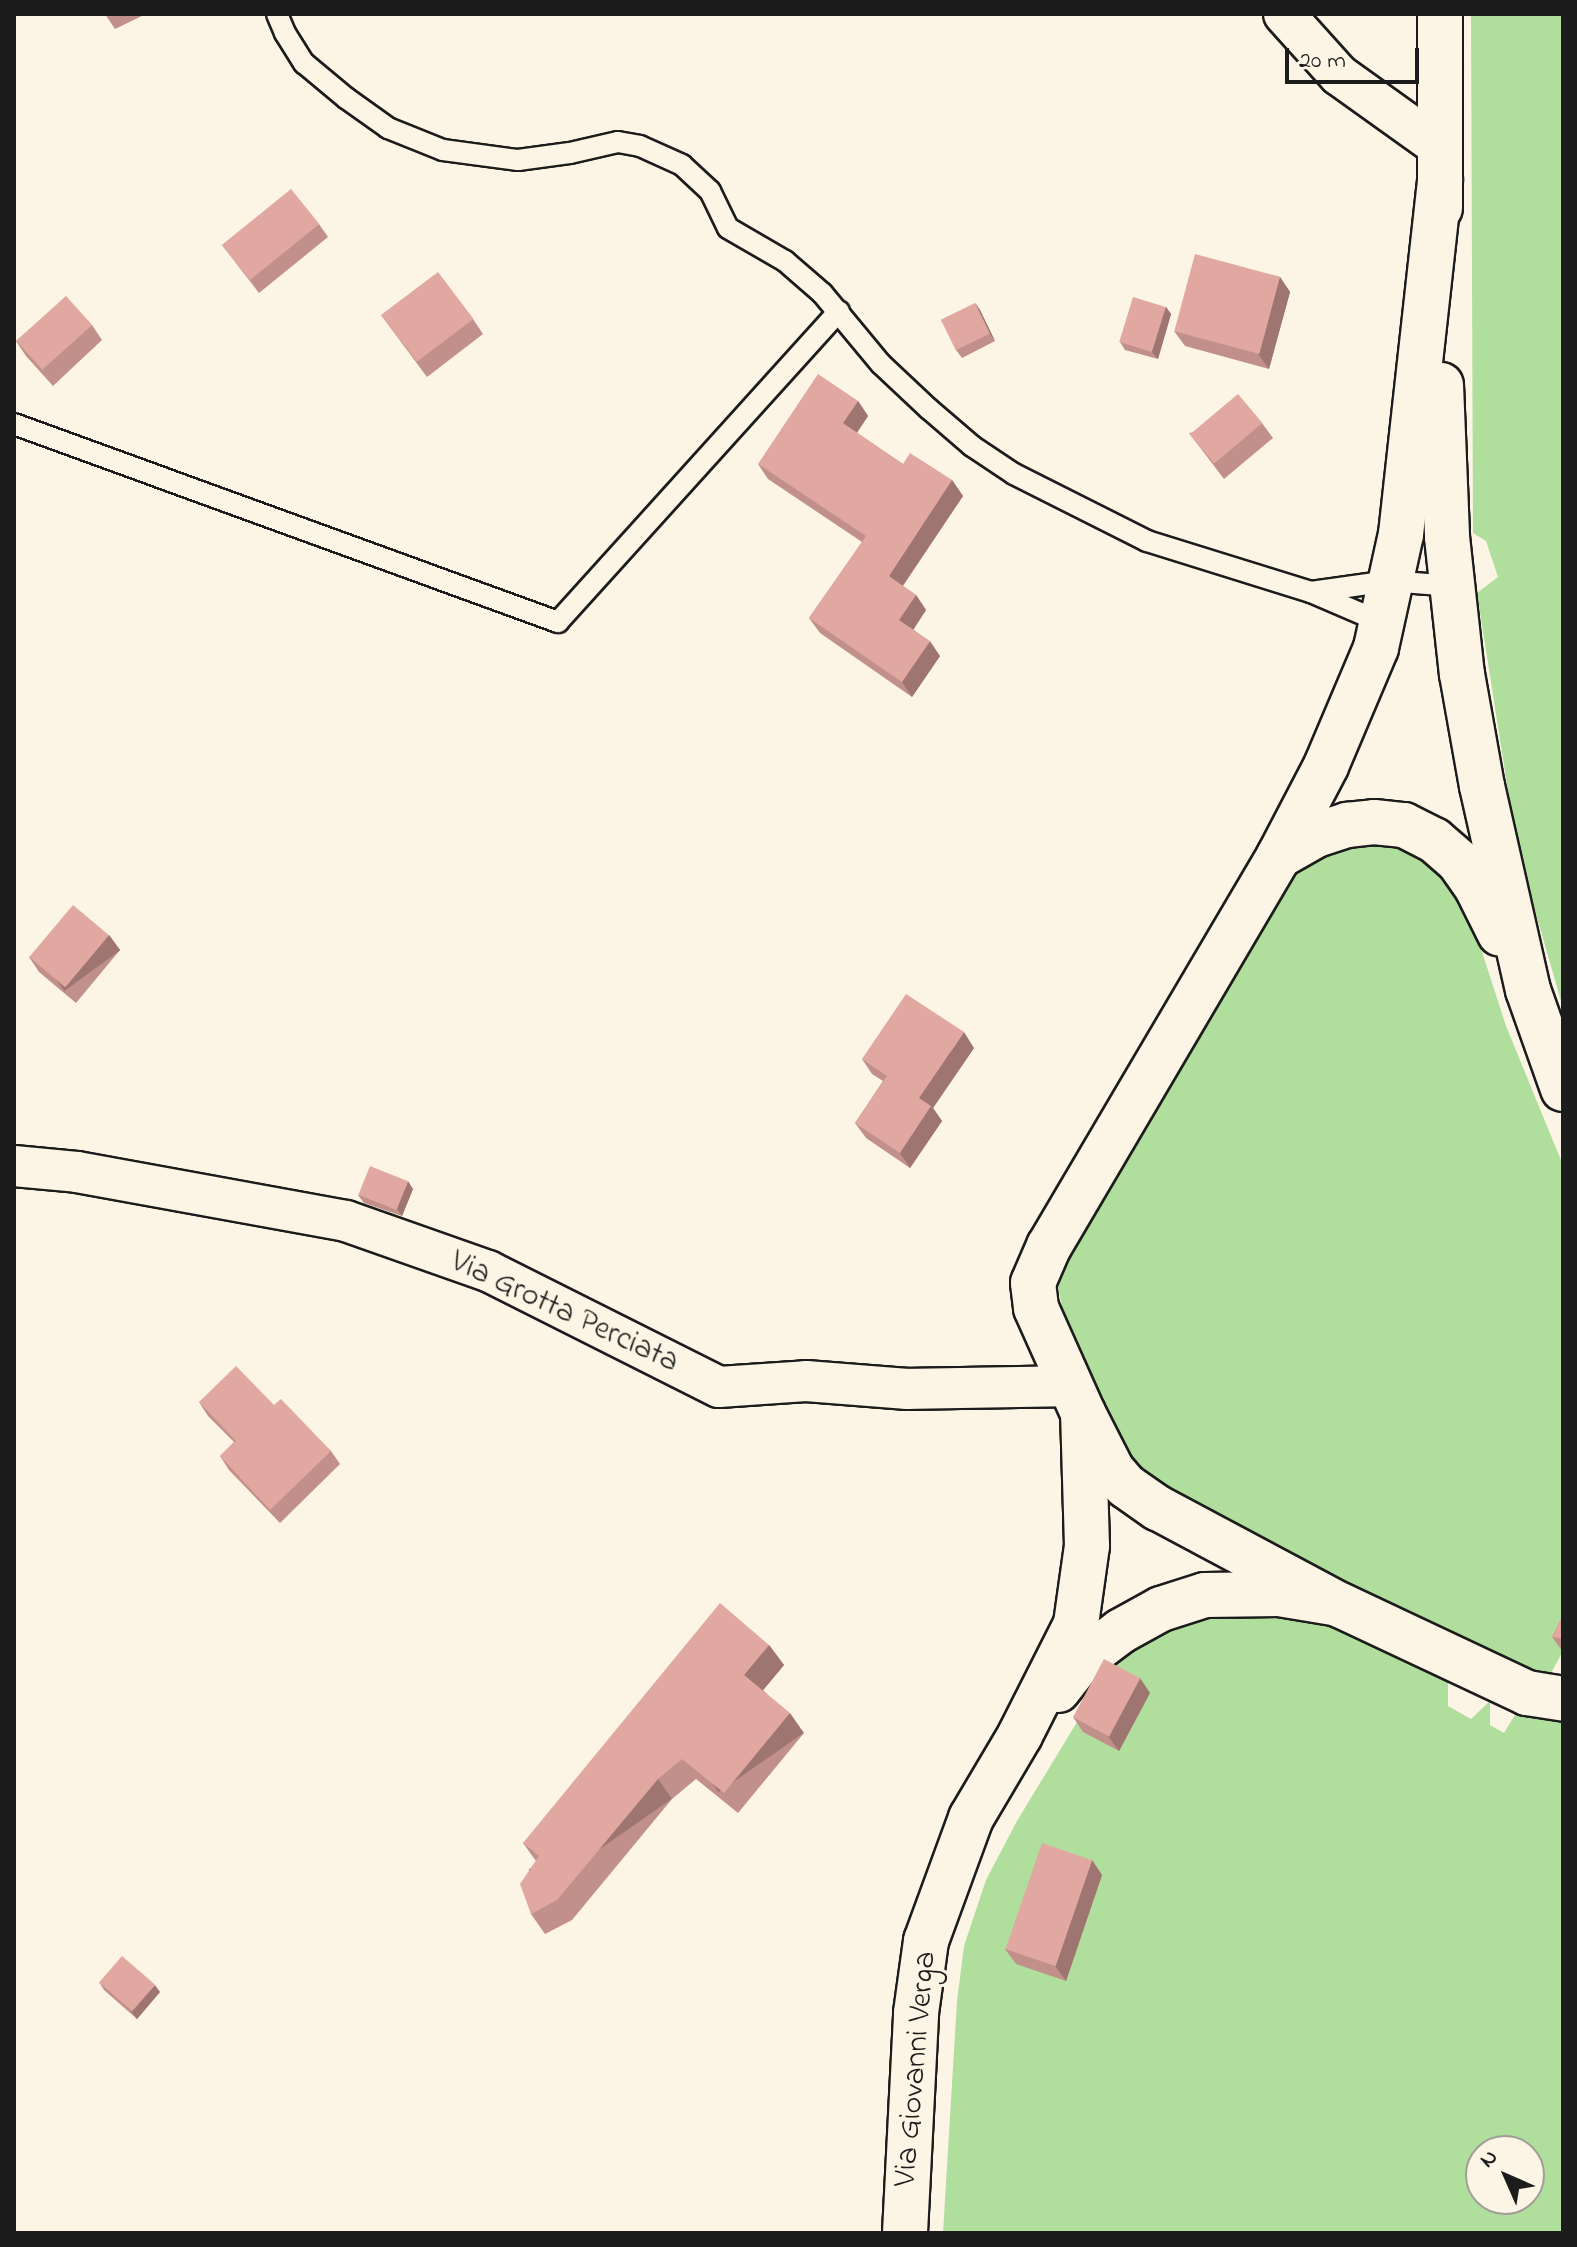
<!DOCTYPE html>
<style>
body{margin:0}
#map{position:relative;width:1577px;height:2247px;overflow:hidden;background:#fcf5e5;font-family:"Indie Flower",sans-serif}
div>[style]{position:absolute}
.green>*{inset:0;background:#b0de9d}
.roads{filter:drop-shadow(2px 0 #1c1c1c) drop-shadow(-2px 0 #1c1c1c) drop-shadow(0 2px #1c1c1c) drop-shadow(0 -2px #1c1c1c)}
.service>*{height:20px;margin:-10px;padding:0 10px;transform-origin:10px;border-radius:10px;background:#fcf5e5}
.minor>*{height:40px;margin:-20px;padding:0 20px;transform-origin:20px;border-radius:20px;background:#fcf5e5}
.tertiary>*{height:44px;margin:-22px;padding:0 22px;transform-origin:22px;border-radius:22px;background:#fcf5e5}
.secondary>*{height:44px;margin:-22px;padding:0 22px;transform-origin:22px;border-radius:22px;background:#fcf5e5}
.wall>*{inset:0;background:#c2908a}
.shaded-wall>*{inset:0;background:#9e7571;transform-origin:0 0}
.building>*{inset:0;background:#e1a7a1;transform-origin:0 0}
span{translate:-50% -50%;white-space:nowrap;text-align:center;line-height:1.15;-webkit-text-stroke:6px #fcf5e5;paint-order:stroke}
.street-label{font-size:32px;color:#1c1c1c}
.frame{position:absolute;inset:0;border:16px solid #1c1c1c;pointer-events:none}
.north{position:absolute;left:1465px;top:2135px;width:80px;height:80px;box-sizing:border-box;background:#fcf5e5;border:2px solid #a29e95;border-radius:50%;rotate:315deg;font-size:22px;font-weight:700;line-height:32px;text-align:center;color:#1c1c1c}
.north::after{content:'';display:block;margin:auto;width:28px;height:36px;background:#1c1c1c;clip-path:polygon(50% 0,100% 100%,50% 72%,0 100%)}
.scale{position:absolute;left:1285px;top:48px;width:134px;height:36px;box-sizing:border-box;border:4px solid #1c1c1c;border-top:0;padding-left:10px;font-size:24px;line-height:28px;white-space:nowrap;color:#1c1c1c;-webkit-text-stroke:6px #fcf5e5;paint-order:stroke}
</style>
<div id="map">
<div class="green">
<i style="clip-path:polygon(1471px 14px,1563px 14px,1563px 1008px,1517px 848px,1477px 593px,1498px 577px,1486px 541px,1473px 533px)"></i>
<i style="clip-path:polygon(1355px 840px,1393px 844px,1432px 861px,1464px 896px,1506px 1026px,1563px 1165px,1563px 1651px,1550px 1675px,1459px 1642px,1165px 1494px,1129px 1461px,1062px 1306px,1058px 1288px,1066px 1262px,1293px 878px,1310px 860px)"></i>
<i style="clip-path:polygon(evenodd,1225px 1607px,1321px 1618px,1448px 1678px,1448px 1706px,1471px 1719px,1490px 1701px,1490px 1725px,1504px 1733px,1518px 1710px,1563px 1720px,1563px 2233px,943px 2233px,957px 2001px,964px 1946px,986px 1880px,1017px 1821px,1108px 1671px,1141px 1641px,1185px 1618px,1225px 1607px,1481px 2151px,1529px 2151px,1529px 2199px,1481px 2199px,1481px 2151px)"></i>
</div>
<div class="roads">
<div class="service">
<i style="left:277px;top:14px;width:21px;rotate:67deg"></i>
<i style="left:285px;top:33px;width:36px;rotate:58deg"></i>
<i style="left:304px;top:63px;width:55px;rotate:39.8deg"></i>
<i style="left:346px;top:98px;width:52px;rotate:35.5deg"></i>
<i style="left:388px;top:128px;width:59px;rotate:21.8deg"></i>
<i style="left:443px;top:150px;width:76px;rotate:7.6deg"></i>
<i style="left:518px;top:160px;width:52px;rotate:-7.7deg"></i>
<i style="left:570px;top:153px;width:49px;rotate:-12.9deg"></i>
<i style="left:618px;top:142px;width:22px;rotate:10deg"></i>
<i style="left:640px;top:146px;width:46px;rotate:24.3deg"></i>
<i style="left:682px;top:165px;width:38px;rotate:43deg"></i>
<i style="left:710px;top:191px;width:41px;rotate:64.1deg"></i>
<i style="left:728px;top:228px;width:66px;rotate:30.1deg"></i>
<i style="left:785px;top:261px;width:49px;rotate:40.9deg"></i>
<i style="left:822px;top:293px;width:92px;rotate:50.3deg"></i>
<i style="left:881px;top:364px;width:66px;rotate:43.2deg"></i>
<i style="left:929px;top:409px;width:57px;rotate:40.7deg"></i>
<i style="left:972px;top:446px;width:50px;rotate:33.7deg"></i>
<i style="left:1014px;top:474px;width:149px;rotate:26.7deg"></i>
<i style="left:1147px;top:541px;width:172px;rotate:17.3deg"></i>
<i style="left:1311px;top:592px;width:76px;rotate:23.2deg"></i>
<i style="left:14px;top:424px;width:579px;rotate:20deg"></i>
<i style="left:558px;top:622px;width:419px;rotate:-47.9deg"></i>
<i style="left:1311px;top:592px;width:79px;rotate:-8deg"></i>
<i style="left:1389px;top:581px;width:64px;rotate:4.5deg"></i>
</div>
<div class="minor">
<i style="left:1284px;top:14px;width:82px;rotate:48deg"></i>
<i style="left:1339px;top:75px;width:125px;rotate:35.6deg"></i>
<i style="left:14px;top:1166px;width:63px;rotate:5.4deg"></i>
<i style="left:77px;top:1172px;width:273px;rotate:10.3deg"></i>
<i style="left:346px;top:1221px;width:151px;rotate:19.4deg"></i>
<i style="left:488px;top:1271px;width:258px;rotate:26.7deg"></i>
<i style="left:719px;top:1387px;width:87px;rotate:-3.9deg"></i>
<i style="left:806px;top:1381px;width:102px;rotate:4.5deg"></i>
<i style="left:908px;top:1389px;width:164px;rotate:-1deg"></i>
</div>
<div class="tertiary">
<i style="left:1058px;top:1690px;width:37px;rotate:-52deg"></i>
<i style="left:1081px;top:1661px;width:50px;rotate:-36.9deg"></i>
<i style="left:1121px;top:1631px;width:46px;rotate:-28.8deg"></i>
<i style="left:1161px;top:1609px;width:46px;rotate:-17.7deg"></i>
<i style="left:1205px;top:1595px;width:74px;rotate:-0.8deg"></i>
<i style="left:1279px;top:1594px;width:55px;rotate:9.5deg"></i>
<i style="left:905px;top:2233px;width:220px;rotate:-87.1deg"></i>
<i style="left:916px;top:2013px;width:73px;rotate:-82.1deg"></i>
<i style="left:926px;top:1941px;width:131px;rotate:-69.9deg"></i>
<i style="left:971px;top:1818px;width:96px;rotate:-59.4deg"></i>
<i style="left:1020px;top:1735px;width:124px;rotate:-63.2deg"></i>
<i style="left:1076px;top:1624px;width:79px;rotate:-82deg"></i>
<i style="left:1087px;top:1546px;width:133px;rotate:-91.7deg"></i>
</div>
<div class="secondary">
<i style="left:1440px;top:14px;width:194px;rotate:90deg"></i>
<i style="left:1440px;top:181px;width:355px;rotate:96.3deg"></i>
<i style="left:1401px;top:534px;width:117px;rotate:102.4deg"></i>
<i style="left:1376px;top:648px;width:128px;rotate:113deg"></i>
<i style="left:1326px;top:766px;width:102px;rotate:117.6deg"></i>
<i style="left:1279px;top:856px;width:453px;rotate:120.5deg"></i>
<i style="left:1049px;top:1246px;width:40px;rotate:113.4deg"></i>
<i style="left:1033px;top:1283px;width:25px;rotate:83deg"></i>
<i style="left:1036px;top:1308px;width:115px;rotate:65.9deg"></i>
<i style="left:1083px;top:1413px;width:64px;rotate:63deg"></i>
<i style="left:1112px;top:1470px;width:21px;rotate:49deg"></i>
<i style="left:1126px;top:1486px;width:39px;rotate:35deg"></i>
<i style="left:1158px;top:1508px;width:206px;rotate:28.1deg"></i>
<i style="left:1340px;top:1605px;width:207px;rotate:25.2deg"></i>
<i style="left:1527px;top:1693px;width:36px;rotate:9deg"></i>
<i style="left:1441px;top:385px;width:152px;rotate:87.7deg"></i>
<i style="left:1447px;top:537px;width:138px;rotate:83.8deg"></i>
<i style="left:1462px;top:674px;width:114px;rotate:79.9deg"></i>
<i style="left:1482px;top:786px;width:209px;rotate:77.3deg"></i>
<i style="left:1528px;top:990px;width:105px;rotate:70.5deg"></i>
<i style="left:1279px;top:856px;width:43px;rotate:-29.6deg"></i>
<i style="left:1316px;top:835px;width:33px;rotate:-18deg"></i>
<i style="left:1347px;top:825px;width:27px;rotate:-6deg"></i>
<i style="left:1374px;top:822px;width:30px;rotate:6deg"></i>
<i style="left:1404px;top:825px;width:34px;rotate:27deg"></i>
<i style="left:1434px;top:840px;width:33px;rotate:41deg"></i>
<i style="left:1459px;top:862px;width:32px;rotate:55deg"></i>
<i style="left:1477px;top:888px;width:51px;rotate:63.4deg"></i>
</div>
</div>
<div class="wall">
<i style="clip-path:polygon(105px 14px,146px 14px,115px 29px)"></i>
<i style="clip-path:polygon(319px 224px,328px 237px,259px 293px,222px 245px)"></i>
<i style="clip-path:polygon(1280px 277px,1290px 292px,1269px 369px,1185px 346px,1174px 331px)"></i>
<i style="clip-path:polygon(975px 303px,980px 310px,995px 341px,962px 358px,956px 350px)"></i>
<i style="clip-path:polygon(1166px 307px,1171px 314px,1158px 359px,1125px 350px,1120px 342px)"></i>
<i style="clip-path:polygon(381px 315px,473px 319px,483px 334px,427px 377px)"></i>
<i style="clip-path:polygon(92px 325px,102px 340px,53px 386px,26px 356px,16px 341px)"></i>
<i style="clip-path:polygon(858px 401px,868px 416px,857px 433px,903px 464px,952px 480px,963px 496px,903px 586px,916px 595px,926px 610px,913px 629px,940px 656px,912px 697px,820px 633px,809px 618px,862px 542px,768px 479px,758px 464px)"></i>
<i style="clip-path:polygon(1262px 423px,1273px 438px,1224px 479px,1189px 433px)"></i>
<i style="clip-path:polygon(109px 935px,120px 950px,76px 1003px,39px 972px,29px 957px)"></i>
<i style="clip-path:polygon(974px 1048px,933px 1108px,942px 1121px,910px 1168px,866px 1138px,855px 1123px,883px 1081px,872px 1074px,862px 1059px)"></i>
<i style="clip-path:polygon(413px 1189px,402px 1216px,364px 1203px,358px 1195px)"></i>
<i style="clip-path:polygon(199px 1402px,274px 1405px,331px 1451px,340px 1464px,280px 1523px,229px 1470px,220px 1456px,234px 1442px,208px 1416px)"></i>
<i style="clip-path:polygon(1563px 1615px,1563px 1652px,1552px 1637px)"></i>
<i style="clip-path:polygon(769px 1645px,784px 1665px,763px 1690px,804px 1733px,738px 1813px,696px 1779px,672px 1799px,572px 1920px,545px 1934px,531px 1914px,536px 1861px,523px 1843px)"></i>
<i style="clip-path:polygon(1150px 1693px,1119px 1751px,1083px 1732px,1073px 1717px)"></i>
<i style="clip-path:polygon(1092px 1860px,1102px 1875px,1066px 1981px,1016px 1964px,1005px 1949px)"></i>
<i style="clip-path:polygon(99px 1982px,160px 1992px,137px 2019px,104px 1990px)"></i>
</div>
<div class="shaded-wall">
<i style="clip-path:polygon(1280px 277px,1290px 292px,1269px 369px,1258px 354px)"></i>
<i style="clip-path:polygon(975px 303px,980px 310px,995px 341px,990px 334px)"></i>
<i style="clip-path:polygon(1166px 307px,1171px 314px,1158px 359px,1152px 352px)"></i>
<i style="clip-path:polygon(858px 401px,868px 416px,853px 438px,843px 423px)"></i>
<i style="clip-path:polygon(952px 480px,963px 496px,899px 591px,889px 576px)"></i>
<i style="clip-path:polygon(916px 595px,926px 610px,910px 635px,899px 620px)"></i>
<i style="clip-path:polygon(930px 641px,940px 656px,912px 697px,902px 682px)"></i>
<i style="left:109px;top:935px;width:19px;height:69px;rotate:54deg"></i>
<i style="clip-path:polygon(964px 1032px,974px 1048px,933px 1108px,942px 1121px,910px 1168px,900px 1153px,919px 1098px)"></i>
<i style="clip-path:polygon(408px 1181px,413px 1189px,402px 1216px,397px 1209px)"></i>
<i style="clip-path:polygon(769px 1645px,784px 1665px,759px 1695px,744px 1675px)"></i>
<i style="clip-path:polygon(1140px 1678px,1150px 1693px,1119px 1751px,1108px 1736px)"></i>
<i style="left:790px;top:1713px;width:24px;height:104px;rotate:55deg"></i>
<i style="left:658px;top:1779px;width:24px;height:158px;rotate:55deg"></i>
<i style="clip-path:polygon(1092px 1860px,1102px 1875px,1066px 1981px,1055px 1966px)"></i>
<i style="clip-path:polygon(155px 1985px,160px 1992px,137px 2019px,131px 2011px)"></i>
</div>
<div class="building">
<i style="left:291px;top:189px;width:45px;height:89px;rotate:51deg"></i>
<i style="left:1195px;top:254px;width:88px;height:80px;rotate:15deg"></i>
<i style="left:438px;top:272px;width:59px;height:71px;rotate:53deg"></i>
<i style="left:66px;top:296px;width:39px;height:67px;rotate:48deg"></i>
<i style="left:1133px;top:297px;width:34px;height:47px;rotate:17deg"></i>
<i style="left:975px;top:303px;width:34px;height:38px;rotate:64deg"></i>
<i style="clip-path:polygon(818px 374px,858px 401px,843px 423px,903px 464px,910px 453px,952px 480px,889px 576px,916px 595px,899px 620px,930px 641px,902px 682px,809px 618px,866px 536px,758px 464px)"></i>
<i style="left:1238px;top:394px;width:38px;height:63px;rotate:50deg"></i>
<i style="left:73px;top:905px;width:47px;height:68px;rotate:40deg"></i>
<i style="clip-path:polygon(906px 994px,964px 1032px,919px 1098px,931px 1106px,900px 1153px,855px 1123px,887px 1076px,862px 1059px)"></i>
<i style="left:370px;top:1166px;width:41px;height:31px;rotate:22deg"></i>
<i style="clip-path:polygon(236px 1366px,274px 1405px,281px 1399px,331px 1451px,270px 1510px,220px 1456px,236px 1441px,199px 1402px)"></i>
<i style="clip-path:polygon(720px 1603px,769px 1645px,744px 1675px,790px 1713px,724px 1793px,682px 1759px,658px 1779px,557px 1900px,531px 1914px,520px 1884px,539px 1856px,523px 1843px)"></i>
<i style="clip-path:polygon(1563px 1615px,1563px 1639px,1552px 1637px)"></i>
<i style="left:1104px;top:1659px;width:41px;height:66px;rotate:28deg"></i>
<i style="left:1042px;top:1843px;width:53px;height:112px;rotate:19deg"></i>
<i style="left:122px;top:1956px;width:44px;height:35px;rotate:41deg"></i>
</div>
<div class="street-label">
<span style="left:564px;top:1313px;rotate:25deg">Via Grotta Perciata</span>
<span style="left:917px;top:2069px;rotate:-85deg">Via Giovanni Verga</span>
</div>
<div class="frame"></div>
<div class="north">N</div>
<div class="scale">20 m</div>
</div>
